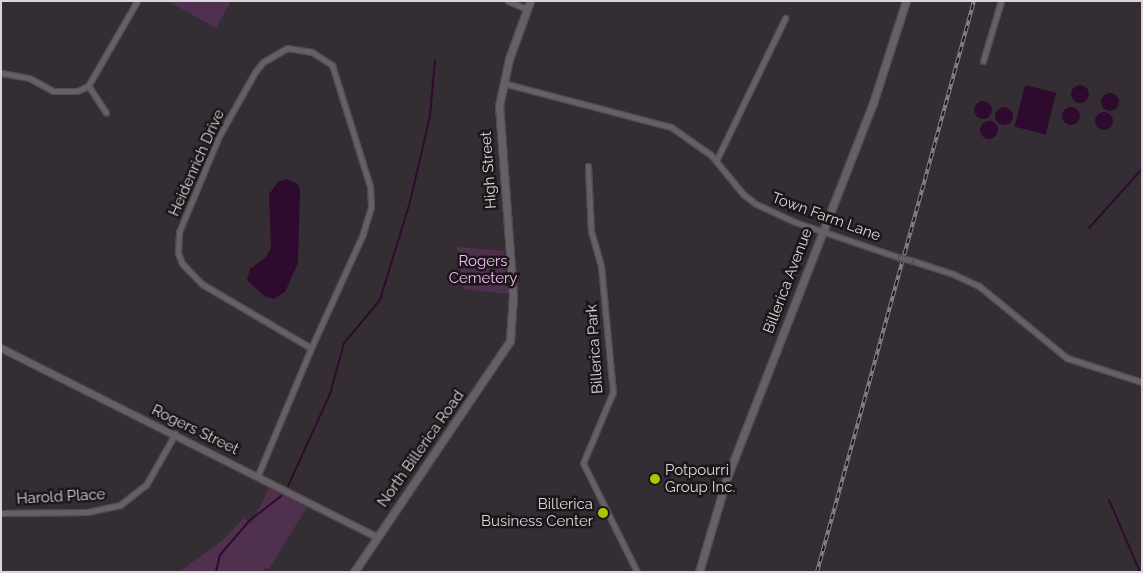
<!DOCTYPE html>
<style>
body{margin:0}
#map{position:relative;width:1143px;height:573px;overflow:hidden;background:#342e34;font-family:Raleway,sans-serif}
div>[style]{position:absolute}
.green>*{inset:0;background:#4f314f}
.water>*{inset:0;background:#2f0a2f;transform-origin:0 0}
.round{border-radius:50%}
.stream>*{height:2px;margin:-1px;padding:0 1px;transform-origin:1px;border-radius:1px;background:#2f0a2f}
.roads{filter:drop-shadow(1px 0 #514c51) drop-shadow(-1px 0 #514c51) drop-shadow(0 1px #514c51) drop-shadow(0 -1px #514c51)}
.minor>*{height:5px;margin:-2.5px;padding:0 2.5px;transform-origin:2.5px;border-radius:2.5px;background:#665f65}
.tertiary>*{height:5.5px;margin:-2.75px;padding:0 2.75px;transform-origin:2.75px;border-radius:2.75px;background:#665f65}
.secondary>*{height:7px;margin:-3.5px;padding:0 3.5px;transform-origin:3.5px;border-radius:3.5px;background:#665f65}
.rail>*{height:4px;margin-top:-2px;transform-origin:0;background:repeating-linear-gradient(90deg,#1a171a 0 5.5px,#878286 0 11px);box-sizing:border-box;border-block:1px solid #878286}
.bridges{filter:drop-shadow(1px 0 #514c51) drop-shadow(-1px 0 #514c51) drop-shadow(0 1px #514c51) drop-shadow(0 -1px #514c51)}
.minor-bridge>*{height:5px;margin:-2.5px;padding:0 2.5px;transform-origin:2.5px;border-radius:2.5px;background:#665f65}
.dots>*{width:14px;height:14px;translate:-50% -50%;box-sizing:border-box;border:2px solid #1a171a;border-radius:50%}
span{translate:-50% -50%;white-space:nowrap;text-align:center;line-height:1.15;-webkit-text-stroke:5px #1a171a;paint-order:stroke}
.street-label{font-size:15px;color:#dad6d9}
.park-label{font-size:15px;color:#f9b8f7}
.poi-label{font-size:15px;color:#dad6d9}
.left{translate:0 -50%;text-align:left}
.right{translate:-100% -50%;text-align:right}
.frame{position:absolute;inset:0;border:2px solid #dad6d9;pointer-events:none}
</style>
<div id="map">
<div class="green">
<i style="clip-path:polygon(168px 1px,231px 1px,216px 28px)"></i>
<i style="clip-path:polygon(457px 247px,504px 251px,508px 294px,464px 289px)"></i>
<i style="clip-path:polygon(269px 488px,307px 507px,269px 569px,265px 567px,262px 572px,179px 572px,223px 540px,244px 518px,251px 524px)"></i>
</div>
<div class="water">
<i style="left:1025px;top:85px;width:32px;height:43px;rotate:14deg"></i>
<i class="round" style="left:1071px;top:85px;width:18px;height:18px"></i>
<i class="round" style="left:1101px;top:93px;width:18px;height:18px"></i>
<i class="round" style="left:974px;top:101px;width:18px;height:18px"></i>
<i class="round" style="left:1062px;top:107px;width:18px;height:18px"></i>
<i class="round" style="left:995px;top:107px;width:18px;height:18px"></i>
<i class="round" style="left:1095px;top:112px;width:18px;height:18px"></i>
<i class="round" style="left:980px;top:121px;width:18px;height:18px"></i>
<i style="clip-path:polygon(286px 179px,298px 184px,300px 191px,298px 263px,285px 292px,274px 299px,264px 296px,247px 280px,250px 269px,265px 258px,271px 248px,269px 194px,278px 182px)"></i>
</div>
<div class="stream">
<i style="left:1089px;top:228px;width:79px;rotate:-48.1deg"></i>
<i style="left:288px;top:486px;width:101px;rotate:-65.5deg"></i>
<i style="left:330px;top:394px;width:53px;rotate:-74.6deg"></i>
<i style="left:344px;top:343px;width:56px;rotate:-50.1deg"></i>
<i style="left:380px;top:300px;width:102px;rotate:-73deg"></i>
<i style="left:410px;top:202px;width:88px;rotate:-76.9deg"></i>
<i style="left:430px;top:116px;width:56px;rotate:-84.9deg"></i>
<i style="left:1109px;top:500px;width:78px;rotate:66.7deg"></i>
<i style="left:216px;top:572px;width:17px;rotate:-77deg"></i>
<i style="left:220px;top:555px;width:45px;rotate:-49.5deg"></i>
<i style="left:249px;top:521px;width:41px;rotate:-38deg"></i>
</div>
<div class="roads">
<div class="minor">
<i style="left:508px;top:1px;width:21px;rotate:23deg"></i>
<i style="left:983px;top:61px;width:63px;rotate:-73.3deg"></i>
<i style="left:1px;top:73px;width:28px;rotate:10deg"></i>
<i style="left:29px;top:78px;width:27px;rotate:28deg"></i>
<i style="left:53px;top:91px;width:24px"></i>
<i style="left:77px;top:91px;width:12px;rotate:-24deg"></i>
<i style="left:88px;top:86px;width:98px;rotate:-60deg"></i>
<i style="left:503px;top:83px;width:174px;rotate:14.7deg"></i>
<i style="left:671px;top:127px;width:49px;rotate:35deg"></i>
<i style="left:711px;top:155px;width:50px;rotate:50.6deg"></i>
<i style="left:743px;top:194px;width:16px;rotate:38deg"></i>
<i style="left:756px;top:204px;width:43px;rotate:24.8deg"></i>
<i style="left:795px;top:222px;width:112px;rotate:18.8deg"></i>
<i style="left:88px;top:85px;width:33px;rotate:57deg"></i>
<i style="left:716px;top:161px;width:159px;rotate:-64.2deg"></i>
<i style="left:588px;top:166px;width:65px;rotate:87.4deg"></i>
<i style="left:591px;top:231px;width:36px;rotate:74deg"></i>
<i style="left:601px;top:266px;width:127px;rotate:84.6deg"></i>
<i style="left:613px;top:392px;width:77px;rotate:112.9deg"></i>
<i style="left:583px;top:463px;width:122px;rotate:63.6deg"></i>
<i style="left:910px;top:260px;width:45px;rotate:18deg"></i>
<i style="left:953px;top:274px;width:29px;rotate:25deg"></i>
<i style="left:979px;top:286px;width:114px;rotate:39.3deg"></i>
<i style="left:1067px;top:358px;width:79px;rotate:17.7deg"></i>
<i style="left:258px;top:475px;width:138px;rotate:-67.3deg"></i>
<i style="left:311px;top:348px;width:126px;rotate:-149.6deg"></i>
<i style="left:202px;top:284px;width:29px;rotate:-134deg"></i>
<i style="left:182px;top:263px;width:11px;rotate:-112deg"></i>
<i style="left:178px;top:253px;width:21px;rotate:-87deg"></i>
<i style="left:179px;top:232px;width:104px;rotate:-67.4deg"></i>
<i style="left:219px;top:136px;width:73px;rotate:-60.6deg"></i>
<i style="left:255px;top:72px;width:13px;rotate:-51deg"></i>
<i style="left:263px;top:62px;width:28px;rotate:-30deg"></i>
<i style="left:287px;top:48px;width:25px;rotate:9deg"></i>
<i style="left:312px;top:52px;width:24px;rotate:33deg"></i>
<i style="left:332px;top:65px;width:127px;rotate:72.6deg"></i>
<i style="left:370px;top:186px;width:21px;rotate:87deg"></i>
<i style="left:371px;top:207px;width:28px;rotate:107deg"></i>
<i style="left:363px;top:234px;width:125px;rotate:114.5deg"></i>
<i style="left:1px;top:513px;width:86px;rotate:-0.7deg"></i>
<i style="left:87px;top:512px;width:34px;rotate:-12deg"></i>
<i style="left:120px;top:505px;width:33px;rotate:-38deg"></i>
<i style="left:146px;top:485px;width:59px;rotate:-60.4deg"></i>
</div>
<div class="tertiary">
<i style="left:1px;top:348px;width:420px;rotate:26.7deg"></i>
</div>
<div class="secondary">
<i style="left:354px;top:572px;width:279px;rotate:-56deg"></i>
<i style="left:510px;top:341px;width:46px;rotate:-86.3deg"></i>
<i style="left:513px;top:295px;width:190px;rotate:-94.2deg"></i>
<i style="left:499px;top:106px;width:48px;rotate:-78deg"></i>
<i style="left:509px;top:59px;width:62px;rotate:-70.1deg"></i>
<i style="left:699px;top:572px;width:96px;rotate:-73.6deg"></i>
<i style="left:726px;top:480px;width:405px;rotate:-68.7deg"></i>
<i style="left:873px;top:103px;width:107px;rotate:-72.1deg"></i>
</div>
</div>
<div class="rail">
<i style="left:817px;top:572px;width:592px;rotate:-74.63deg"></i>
</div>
<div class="bridges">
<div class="minor-bridge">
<i style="left:901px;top:258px;width:9px;rotate:13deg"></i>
</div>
</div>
<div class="dots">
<i style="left:655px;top:479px;background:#afc504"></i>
<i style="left:603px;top:513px;background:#afc504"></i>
</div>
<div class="street-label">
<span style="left:197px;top:163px;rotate:-66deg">Heidenrich Drive</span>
<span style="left:489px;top:170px;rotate:-94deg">High Street</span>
<span style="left:826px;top:217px;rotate:20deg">Town Farm Lane</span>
<span style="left:788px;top:281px;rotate:-69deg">Billerica Avenue</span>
<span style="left:595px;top:349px;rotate:-94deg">Billerica Park</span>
<span style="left:195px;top:430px;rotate:26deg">Rogers Street</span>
<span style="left:421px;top:449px;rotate:-55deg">North Billerica Road</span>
<span style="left:61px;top:497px;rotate:-3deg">Harold Place</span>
</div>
<div class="park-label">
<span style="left:483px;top:270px">Rogers<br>Cemetery</span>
</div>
<div class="poi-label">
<span class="left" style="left:665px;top:479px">Potpourri<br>Group Inc.</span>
<span class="right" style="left:593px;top:513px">Billerica<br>Business Center</span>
</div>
<div class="frame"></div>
</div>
